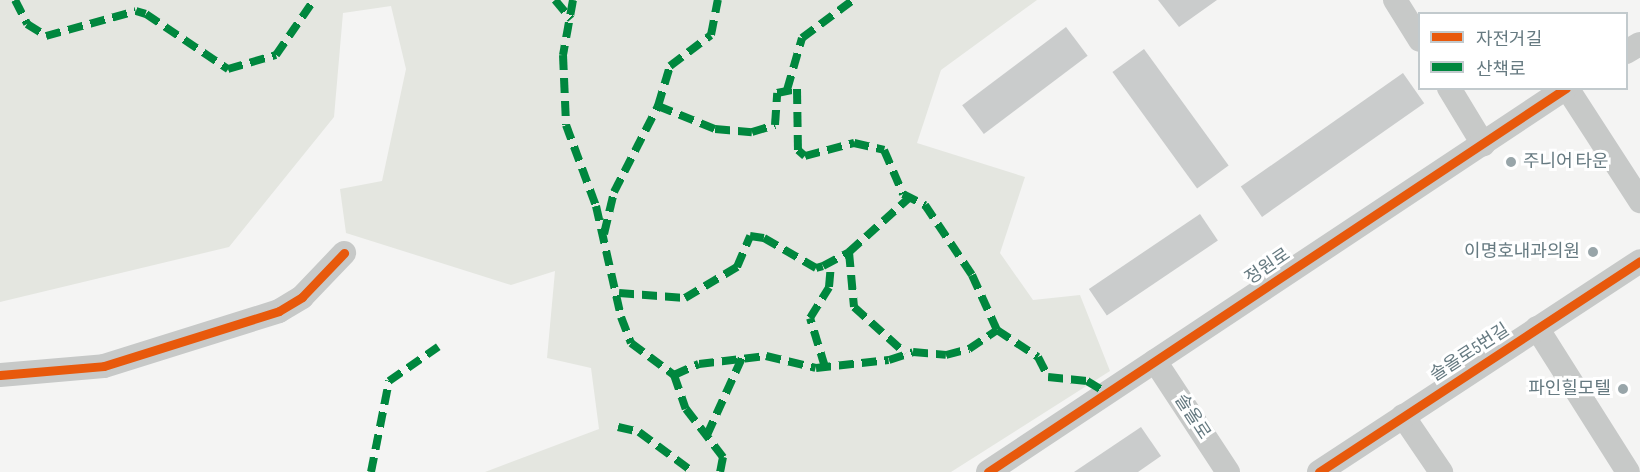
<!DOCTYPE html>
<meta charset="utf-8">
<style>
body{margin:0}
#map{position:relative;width:1640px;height:472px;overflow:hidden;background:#f4f4f3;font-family:"Sofia Sans Condensed","Noto Sans KR",sans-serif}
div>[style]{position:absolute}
.green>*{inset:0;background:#e4e6e0}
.building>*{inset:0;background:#cacccc;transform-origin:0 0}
.minor>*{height:24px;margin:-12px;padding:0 12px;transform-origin:12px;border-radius:12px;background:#c7c9c8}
.quiet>*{height:8px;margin-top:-4px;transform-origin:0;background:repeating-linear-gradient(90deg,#00873e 0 15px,transparent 0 23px)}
.cycleway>*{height:9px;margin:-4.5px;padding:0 4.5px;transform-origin:4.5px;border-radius:4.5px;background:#e8590c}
.dots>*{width:16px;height:16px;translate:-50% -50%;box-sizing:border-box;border:3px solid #fff;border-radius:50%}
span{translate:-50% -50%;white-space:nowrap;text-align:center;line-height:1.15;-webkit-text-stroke:6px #fff;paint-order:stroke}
.poi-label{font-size:18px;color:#667a81}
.left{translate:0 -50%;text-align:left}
.right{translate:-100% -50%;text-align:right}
.street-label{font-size:18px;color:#667a81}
.legend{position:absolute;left:1418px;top:12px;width:210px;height:78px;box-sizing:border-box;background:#fff;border:2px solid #c2cacd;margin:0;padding:8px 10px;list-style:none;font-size:18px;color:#667a81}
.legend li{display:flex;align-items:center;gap:12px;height:30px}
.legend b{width:30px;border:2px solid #c2cacd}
</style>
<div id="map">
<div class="green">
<i style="clip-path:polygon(0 0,1037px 0,941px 70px,917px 143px,1025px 177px,1000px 253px,1033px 300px,1080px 295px,1110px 371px,951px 472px,485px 472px,599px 429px,591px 368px,547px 358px,555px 271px,511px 285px,346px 233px,340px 189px,382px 181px,406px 69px,391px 6px,343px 13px,334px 117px,229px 247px,0 302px)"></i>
</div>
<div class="building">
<i style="clip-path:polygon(1158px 0,1217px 0,1179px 27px)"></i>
<i style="left:1066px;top:27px;width:36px;height:130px;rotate:53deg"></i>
<i style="left:1144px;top:49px;width:144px;height:39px;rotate:54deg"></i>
<i style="left:1403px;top:73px;width:37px;height:198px;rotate:55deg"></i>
<i style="left:1200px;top:214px;width:32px;height:134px;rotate:56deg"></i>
<i style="clip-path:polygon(1141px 427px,1161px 456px,1138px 472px,1074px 472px)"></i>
</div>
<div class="minor">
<i style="left:1395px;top:0;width:47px;rotate:58deg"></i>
<i style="left:1626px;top:52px;width:16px;rotate:-30deg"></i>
<i style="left:1449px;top:88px;width:66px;rotate:58.7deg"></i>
<i style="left:1567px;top:88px;width:135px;rotate:57.1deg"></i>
<i style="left:1537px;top:328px;width:170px;rotate:57.7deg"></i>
<i style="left:1155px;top:361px;width:133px;rotate:56.7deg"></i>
<i style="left:0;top:375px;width:104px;rotate:-4.9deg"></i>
<i style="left:104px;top:366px;width:183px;rotate:-17.4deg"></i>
<i style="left:279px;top:311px;width:27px;rotate:-31deg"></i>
<i style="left:302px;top:297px;width:61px;rotate:-46.3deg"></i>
<i style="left:1403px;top:416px;width:68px;rotate:55.8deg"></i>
<i style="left:988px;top:472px;width:694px;rotate:-33.6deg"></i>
<i style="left:1319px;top:472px;width:384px;rotate:-33.3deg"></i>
</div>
<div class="quiet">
<i style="left:15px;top:0;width:27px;rotate:63deg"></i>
<i style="left:27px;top:24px;width:22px;rotate:32deg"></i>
<i style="left:46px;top:36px;width:93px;rotate:-15.5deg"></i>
<i style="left:136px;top:11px;width:10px;rotate:17deg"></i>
<i style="left:146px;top:14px;width:99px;rotate:33.9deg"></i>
<i style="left:228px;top:69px;width:50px;rotate:-16.3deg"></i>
<i style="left:276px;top:55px;width:67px;rotate:-55.4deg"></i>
<i style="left:555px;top:0;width:25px;rotate:50deg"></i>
<i style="left:573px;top:0;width:56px;rotate:100.3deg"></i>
<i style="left:563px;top:55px;width:70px;rotate:87.5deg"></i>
<i style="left:566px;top:125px;width:86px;rotate:69.7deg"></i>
<i style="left:596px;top:206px;width:114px;rotate:77.3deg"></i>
<i style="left:621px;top:317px;width:28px;rotate:69deg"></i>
<i style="left:631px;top:343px;width:54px;rotate:36.7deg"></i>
<i style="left:674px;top:375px;width:36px;rotate:71deg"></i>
<i style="left:686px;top:409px;width:61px;rotate:52.4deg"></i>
<i style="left:723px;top:457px;width:15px;rotate:101deg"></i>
<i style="left:787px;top:90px;width:54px;rotate:-73.9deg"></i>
<i style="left:802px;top:38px;width:64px;rotate:-36.7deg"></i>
<i style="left:658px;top:106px;width:61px;rotate:22deg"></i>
<i style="left:715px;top:129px;width:37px;rotate:5deg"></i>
<i style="left:752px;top:132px;width:24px;rotate:-17deg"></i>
<i style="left:775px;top:125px;width:32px;rotate:-86deg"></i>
<i style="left:777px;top:93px;width:20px;rotate:-11deg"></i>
<i style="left:797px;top:89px;width:61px;rotate:89.1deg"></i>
<i style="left:798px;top:150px;width:9px;rotate:41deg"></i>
<i style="left:805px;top:156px;width:51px;rotate:-14.9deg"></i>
<i style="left:854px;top:143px;width:31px;rotate:13deg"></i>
<i style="left:884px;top:150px;width:48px;rotate:66.6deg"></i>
<i style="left:903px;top:194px;width:25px;rotate:27deg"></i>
<i style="left:925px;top:205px;width:84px;rotate:56.1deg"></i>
<i style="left:972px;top:275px;width:60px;rotate:65.6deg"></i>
<i style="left:997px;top:330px;width:49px;rotate:33.4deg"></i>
<i style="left:1038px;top:357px;width:22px;rotate:63deg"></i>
<i style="left:1048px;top:377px;width:39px;rotate:6deg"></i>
<i style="left:1087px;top:381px;width:23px;rotate:31deg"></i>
<i style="left:604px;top:234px;width:43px;rotate:-76.6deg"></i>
<i style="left:614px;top:192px;width:97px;rotate:-62.9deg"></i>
<i style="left:658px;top:106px;width:42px;rotate:-73.3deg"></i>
<i style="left:670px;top:66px;width:51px;rotate:-37.1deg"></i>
<i style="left:711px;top:35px;width:36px;rotate:-79deg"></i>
<i style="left:849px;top:252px;width:55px;rotate:84.8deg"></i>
<i style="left:854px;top:307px;width:69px;rotate:42deg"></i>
<i style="left:619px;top:293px;width:66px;rotate:4.3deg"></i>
<i style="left:685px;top:298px;width:61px;rotate:-30.8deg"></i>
<i style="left:737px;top:267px;width:34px;rotate:-67deg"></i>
<i style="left:750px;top:236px;width:14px;rotate:8deg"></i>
<i style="left:764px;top:238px;width:60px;rotate:30deg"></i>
<i style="left:816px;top:268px;width:7px;rotate:-16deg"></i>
<i style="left:823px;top:266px;width:30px;rotate:-28deg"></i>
<i style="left:849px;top:252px;width:81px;rotate:-42deg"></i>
<i style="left:825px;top:367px;width:51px;rotate:-107deg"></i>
<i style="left:810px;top:318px;width:36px;rotate:-58deg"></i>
<i style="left:829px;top:287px;width:24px;rotate:-85deg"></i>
<i style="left:674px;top:375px;width:27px;rotate:-24deg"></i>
<i style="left:699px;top:364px;width:67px;rotate:-6.8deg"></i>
<i style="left:766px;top:356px;width:51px;rotate:13.5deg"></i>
<i style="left:816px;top:368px;width:73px;rotate:-6.3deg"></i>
<i style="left:889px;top:360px;width:25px;rotate:-18deg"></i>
<i style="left:913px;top:352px;width:33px;rotate:5deg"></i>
<i style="left:946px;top:355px;width:24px;rotate:-15deg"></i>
<i style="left:969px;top:349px;width:34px;rotate:-34deg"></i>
<i style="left:618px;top:427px;width:22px;rotate:13deg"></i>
<i style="left:639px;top:432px;width:67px;rotate:36.5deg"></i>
<i style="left:707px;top:435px;width:85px;rotate:-65.6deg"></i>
<i style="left:371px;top:472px;width:93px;rotate:-78.8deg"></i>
<i style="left:389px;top:381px;width:60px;rotate:-34.8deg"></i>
</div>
<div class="cycleway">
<i style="left:0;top:375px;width:104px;rotate:-4.9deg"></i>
<i style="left:104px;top:366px;width:183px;rotate:-17.4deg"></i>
<i style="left:279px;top:311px;width:27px;rotate:-31deg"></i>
<i style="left:302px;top:297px;width:61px;rotate:-46.3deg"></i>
<i style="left:988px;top:472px;width:694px;rotate:-33.6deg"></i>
<i style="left:1319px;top:472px;width:384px;rotate:-33.3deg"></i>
</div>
<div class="dots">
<i style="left:1511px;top:162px;background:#98a5a9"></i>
<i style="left:1593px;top:252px;background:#98a5a9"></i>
<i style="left:1623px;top:389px;background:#98a5a9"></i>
</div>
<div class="poi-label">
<span class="left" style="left:1523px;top:162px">주니어 타운</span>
<span class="right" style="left:1580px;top:252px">이명호내과의원</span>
<span class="right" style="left:1611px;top:389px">파인힐모텔</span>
</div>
<div class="street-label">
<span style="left:1268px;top:267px;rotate:-34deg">정원로</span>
<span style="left:1470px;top:353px;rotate:-33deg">솔올로5번길</span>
<span style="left:1192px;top:417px;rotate:57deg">솔올로</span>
</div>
<ul class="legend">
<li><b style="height:8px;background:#e8590c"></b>자전거길</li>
<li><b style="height:8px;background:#00873e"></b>산책로</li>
</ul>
</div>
